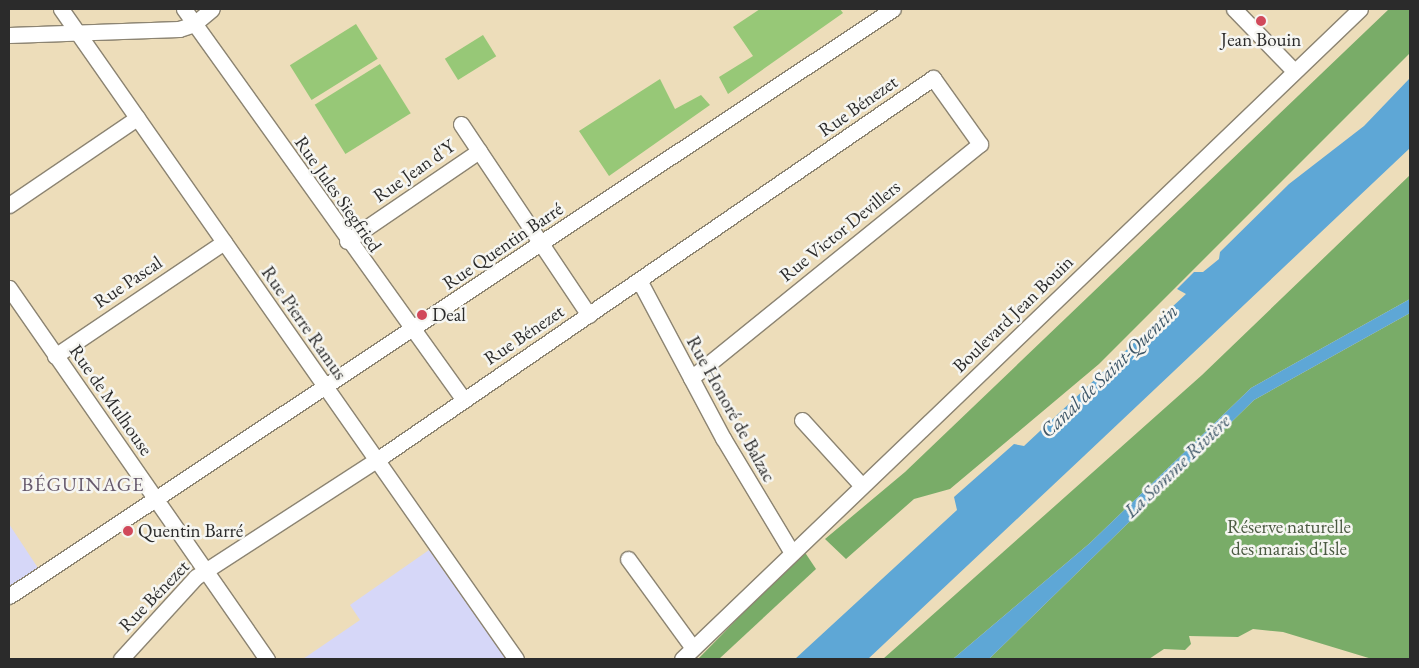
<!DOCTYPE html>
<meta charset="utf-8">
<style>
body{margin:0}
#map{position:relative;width:1419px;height:668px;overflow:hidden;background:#edddba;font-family:"EB Garamond",serif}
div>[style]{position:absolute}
.built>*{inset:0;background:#d6d7f8}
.green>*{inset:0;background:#97c877;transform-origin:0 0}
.forest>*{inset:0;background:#79ac68}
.water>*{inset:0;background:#5ea7d6}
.roads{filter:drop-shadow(1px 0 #8c8472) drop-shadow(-1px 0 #8c8472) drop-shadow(0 1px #8c8472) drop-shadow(0 -1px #8c8472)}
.minor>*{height:15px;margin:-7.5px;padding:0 7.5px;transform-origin:7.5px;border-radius:7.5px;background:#fff}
.dots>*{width:14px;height:14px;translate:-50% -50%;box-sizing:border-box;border:2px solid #f6f6f2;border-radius:50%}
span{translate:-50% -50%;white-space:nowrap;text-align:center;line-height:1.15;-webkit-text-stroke:5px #f6f6f2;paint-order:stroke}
.poi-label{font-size:19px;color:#2b2b2b}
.left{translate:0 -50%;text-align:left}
.street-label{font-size:19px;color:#2b2b2b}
.park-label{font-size:19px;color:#4b5a42}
.water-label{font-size:20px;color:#3d5667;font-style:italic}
.neighbourhood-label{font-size:20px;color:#675a6d;letter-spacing:1px}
.frame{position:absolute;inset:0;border:10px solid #2b2b2b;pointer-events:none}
</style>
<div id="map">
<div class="built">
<i style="clip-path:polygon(9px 524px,38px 568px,9px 587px)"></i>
<i style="clip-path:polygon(429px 550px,506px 659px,303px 659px,360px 620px,350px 605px)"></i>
</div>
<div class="green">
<i style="clip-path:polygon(760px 9px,840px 9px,843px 13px,728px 94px,719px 77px,753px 56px,733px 27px)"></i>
<i style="left:356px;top:24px;width:41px;height:78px;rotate:58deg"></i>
<i style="left:483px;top:35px;width:25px;height:45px;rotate:58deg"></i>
<i style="left:380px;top:64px;width:58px;height:77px;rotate:58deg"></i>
<i style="clip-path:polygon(660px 79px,675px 109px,701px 95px,710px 105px,609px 176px,579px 131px)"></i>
</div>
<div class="forest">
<i style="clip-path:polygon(1389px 9px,1410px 9px,1410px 53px,1099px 364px,950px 489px,914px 499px,846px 559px,825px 539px,905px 472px)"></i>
<i style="clip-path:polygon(1410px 175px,1410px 299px,1251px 388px,1090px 543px,953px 659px,883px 659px,1202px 375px)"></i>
<i style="clip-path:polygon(1410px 313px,1410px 659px,1372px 659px,1283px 632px,1253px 629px,1238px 637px,1189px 636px,1191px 644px,1185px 650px,1164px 649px,1149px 659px,989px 659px,1254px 400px)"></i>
<i style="clip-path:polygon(804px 551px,816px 569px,719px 659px,698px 659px)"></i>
</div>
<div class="water">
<i style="clip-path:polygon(1410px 78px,1410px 148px,1084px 456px,868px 659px,795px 659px,957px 510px,954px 497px,1014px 444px,1024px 446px,1186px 294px,1177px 289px,1194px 272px,1203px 272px,1219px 259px,1220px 252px,1289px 184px,1364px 126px)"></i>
<i style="clip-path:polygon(1410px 299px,1410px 313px,1254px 400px,989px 659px,953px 659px,1090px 543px,1251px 388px)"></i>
</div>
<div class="roads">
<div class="minor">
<i style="left:61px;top:9px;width:793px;rotate:55.01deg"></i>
<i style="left:184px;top:9px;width:481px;rotate:54.4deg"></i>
<i style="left:1234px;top:9px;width:86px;rotate:45.9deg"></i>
<i style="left:9px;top:35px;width:170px;rotate:-2deg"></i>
<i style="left:179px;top:29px;width:16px;rotate:-18deg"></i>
<i style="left:194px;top:24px;width:23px;rotate:-40deg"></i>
<i style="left:461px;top:124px;width:230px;rotate:56.2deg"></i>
<i style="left:9px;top:205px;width:155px;rotate:-34.2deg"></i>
<i style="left:347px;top:241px;width:160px;rotate:-34.3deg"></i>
<i style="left:640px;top:282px;width:177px;rotate:62deg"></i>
<i style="left:723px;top:438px;width:134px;rotate:59deg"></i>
<i style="left:9px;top:288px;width:452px;rotate:55.2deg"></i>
<i style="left:55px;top:356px;width:204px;rotate:-34deg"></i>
<i style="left:802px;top:420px;width:89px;rotate:47.7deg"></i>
<i style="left:628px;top:559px;width:110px;rotate:53.9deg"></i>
<i style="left:9px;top:596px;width:1061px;rotate:-33.59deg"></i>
<i style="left:121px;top:659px;width:111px;rotate:-47.6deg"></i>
<i style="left:196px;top:577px;width:224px;rotate:-33deg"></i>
<i style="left:384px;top:455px;width:666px;rotate:-34.48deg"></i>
<i style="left:933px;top:78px;width:81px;rotate:54.5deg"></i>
<i style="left:980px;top:144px;width:372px;rotate:141deg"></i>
<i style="left:682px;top:659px;width:939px;rotate:-43.79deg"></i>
</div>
</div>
<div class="dots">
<i style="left:1261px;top:21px;background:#d1495b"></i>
<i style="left:422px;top:315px;background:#d1495b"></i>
<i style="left:128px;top:531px;background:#d1495b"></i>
</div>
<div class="poi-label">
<span style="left:1261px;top:40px">Jean Bouin</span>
<span class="left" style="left:432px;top:315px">Deal</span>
<span class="left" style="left:138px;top:531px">Quentin Barré</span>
</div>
<div class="street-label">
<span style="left:858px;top:106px;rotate:-35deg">Rue Bénezet</span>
<span style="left:414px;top:171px;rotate:-35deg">Rue Jean d'Y</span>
<span style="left:338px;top:194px;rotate:55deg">Rue Jules Siegfried</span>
<span style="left:840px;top:231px;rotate:-39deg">Rue Victor Devillers</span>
<span style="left:503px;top:246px;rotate:-34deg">Rue Quentin Barré</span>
<span style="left:128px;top:282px;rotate:-34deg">Rue Pascal</span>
<span style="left:1013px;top:314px;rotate:-44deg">Boulevard Jean Bouin</span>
<span style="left:304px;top:323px;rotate:55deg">Rue Pierre Ramus</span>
<span style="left:524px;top:335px;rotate:-34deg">Rue Bénezet</span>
<span style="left:111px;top:400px;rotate:55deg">Rue de Mulhouse</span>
<span style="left:731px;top:409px;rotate:61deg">Rue Honoré de Balzac</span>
<span style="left:154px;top:596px;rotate:-46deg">Rue Bénezet</span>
</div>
<div class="park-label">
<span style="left:1289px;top:538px">Réserve naturelle<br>des marais d'Isle</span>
</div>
<div class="water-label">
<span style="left:1109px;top:371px;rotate:-44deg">Canal de Saint-Quentin</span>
<span style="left:1177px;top:466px;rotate:-44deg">La Somme Rivière</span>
</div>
<div class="neighbourhood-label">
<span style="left:83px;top:484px">BÉGUINAGE</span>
</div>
<div class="frame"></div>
</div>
